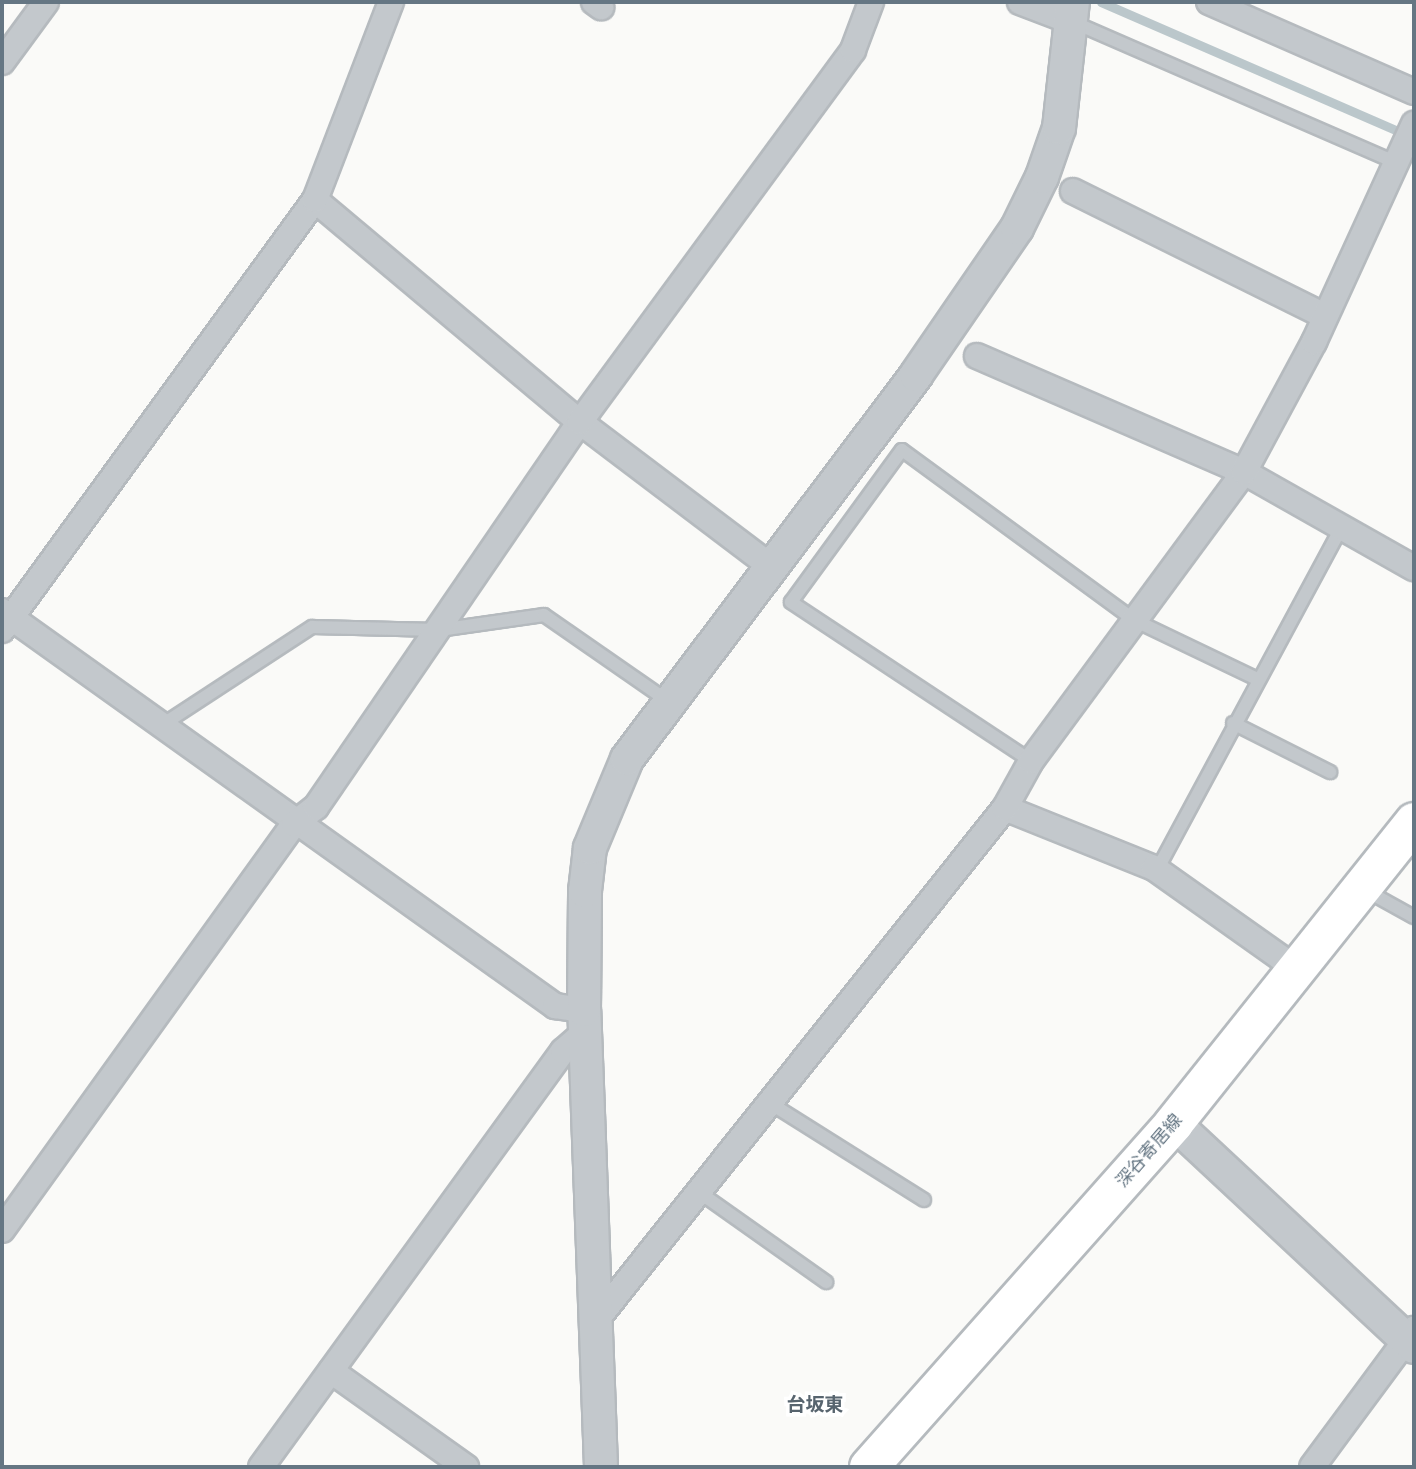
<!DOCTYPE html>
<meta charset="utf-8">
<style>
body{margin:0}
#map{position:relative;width:1416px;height:1469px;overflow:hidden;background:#fafaf8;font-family:Mulish,"Noto Sans JP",sans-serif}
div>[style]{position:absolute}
.stream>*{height:9px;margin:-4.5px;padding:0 4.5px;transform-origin:4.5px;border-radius:4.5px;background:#bbc7cb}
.roads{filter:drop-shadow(2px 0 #b5babe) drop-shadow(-2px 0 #b5babe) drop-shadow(0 2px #b5babe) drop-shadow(0 -2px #b5babe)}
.service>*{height:12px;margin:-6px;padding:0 6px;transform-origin:6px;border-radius:6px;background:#c3c8cc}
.minor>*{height:24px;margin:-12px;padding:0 12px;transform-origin:12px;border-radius:12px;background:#c3c8cc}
.tertiary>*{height:32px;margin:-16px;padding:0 16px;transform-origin:16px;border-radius:16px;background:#c3c8cc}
.primary>*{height:38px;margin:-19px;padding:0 19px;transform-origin:19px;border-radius:19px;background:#fff}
span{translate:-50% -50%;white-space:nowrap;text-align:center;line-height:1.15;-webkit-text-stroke:7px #fff;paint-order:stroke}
.street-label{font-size:18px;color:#657683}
.neighbourhood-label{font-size:19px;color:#57646e;font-weight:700}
.frame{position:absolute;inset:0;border:4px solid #657683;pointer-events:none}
</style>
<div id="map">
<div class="stream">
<i style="left:1101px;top:2px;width:334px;rotate:23.5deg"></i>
</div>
<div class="roads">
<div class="service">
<i style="left:1073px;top:22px;width:354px;rotate:23.5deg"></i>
<i style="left:1233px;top:723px;width:109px;rotate:26.8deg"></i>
<i style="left:159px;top:727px;width:183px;rotate:-33.2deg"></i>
<i style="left:312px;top:627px;width:127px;rotate:1.4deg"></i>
<i style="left:439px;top:630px;width:106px;rotate:-8.1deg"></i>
<i style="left:544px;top:615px;width:152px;rotate:34.8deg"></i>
<i style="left:1031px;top:761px;width:288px;rotate:-146.5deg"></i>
<i style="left:791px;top:602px;width:188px;rotate:-53.9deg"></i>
<i style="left:902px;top:450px;width:288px;rotate:36.2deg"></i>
<i style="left:1134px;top:620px;width:136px;rotate:25.6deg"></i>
<i style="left:1157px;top:870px;width:390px;rotate:-61.7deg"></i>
<i style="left:1365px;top:890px;width:56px;rotate:28.9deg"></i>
<i style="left:770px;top:1103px;width:182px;rotate:32.2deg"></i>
<i style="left:699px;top:1192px;width:156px;rotate:35.3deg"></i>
</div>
<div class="minor">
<i style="left:594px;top:2px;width:9px;rotate:36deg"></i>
<i style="left:1020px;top:2px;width:56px;rotate:21deg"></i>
<i style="left:1209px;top:2px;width:224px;rotate:23.7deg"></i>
<i style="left:2px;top:62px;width:74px;rotate:-53.7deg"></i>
<i style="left:1073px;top:191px;width:281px;rotate:26.4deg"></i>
<i style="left:315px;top:200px;width:346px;rotate:40deg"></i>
<i style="left:580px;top:422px;width:241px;rotate:37.1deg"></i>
<i style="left:977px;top:356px;width:291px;rotate:23.5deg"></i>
<i style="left:1244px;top:472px;width:195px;rotate:29.5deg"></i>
<i style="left:2px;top:611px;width:680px;rotate:35.54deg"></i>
<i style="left:555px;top:1006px;width:29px;rotate:8deg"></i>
<i style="left:2px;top:630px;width:532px;rotate:-53.95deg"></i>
<i style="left:315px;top:200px;width:212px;rotate:-69deg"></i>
<i style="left:1005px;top:808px;width:161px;rotate:21.9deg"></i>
<i style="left:1154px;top:868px;width:176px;rotate:35.3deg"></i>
<i style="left:2px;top:1230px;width:500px;rotate:-54.28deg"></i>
<i style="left:294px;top:824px;width:28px;rotate:-38deg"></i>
<i style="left:316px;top:807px;width:467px;rotate:-55.6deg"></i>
<i style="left:580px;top:422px;width:461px;rotate:-53.7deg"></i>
<i style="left:853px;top:50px;width:51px;rotate:-69.4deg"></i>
<i style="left:598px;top:1318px;width:652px;rotate:-51.41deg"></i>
<i style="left:1005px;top:808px;width:54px;rotate:-61deg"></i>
<i style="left:1031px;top:761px;width:359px;rotate:-53.6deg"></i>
<i style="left:1244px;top:472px;width:148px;rotate:-61.7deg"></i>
<i style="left:1314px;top:342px;width:240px;rotate:-65.4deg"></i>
<i style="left:331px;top:1371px;width:166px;rotate:35.4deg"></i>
<i style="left:261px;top:1467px;width:514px;rotate:-54.02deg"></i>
<i style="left:563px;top:1051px;width:32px;rotate:-41deg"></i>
<i style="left:1312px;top:1467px;width:172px;rotate:-53.5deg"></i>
</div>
<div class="tertiary">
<i style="left:1174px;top:1123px;width:328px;rotate:43deg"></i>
<i style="left:601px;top:1467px;width:457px;rotate:-92.1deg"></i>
<i style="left:584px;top:1010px;width:119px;rotate:-89.5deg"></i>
<i style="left:585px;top:891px;width:43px;rotate:-83.4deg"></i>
<i style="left:590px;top:848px;width:96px;rotate:-67.4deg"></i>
<i style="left:627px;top:759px;width:481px;rotate:-53deg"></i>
<i style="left:916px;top:375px;width:178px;rotate:-55.5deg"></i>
<i style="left:1017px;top:228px;width:57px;rotate:-63.9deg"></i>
<i style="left:1042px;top:177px;width:52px;rotate:-70.9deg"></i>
<i style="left:1059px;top:128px;width:127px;rotate:-83.7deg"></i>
</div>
<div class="primary">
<i style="left:869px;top:1467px;width:460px;rotate:-48.4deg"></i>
<i style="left:1174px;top:1123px;width:385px;rotate:-51.4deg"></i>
</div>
</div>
<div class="street-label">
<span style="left:1149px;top:1151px;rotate:-49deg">深谷寄居線</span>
</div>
<div class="neighbourhood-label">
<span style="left:815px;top:1405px">台坂東</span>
</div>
<div class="frame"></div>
</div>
